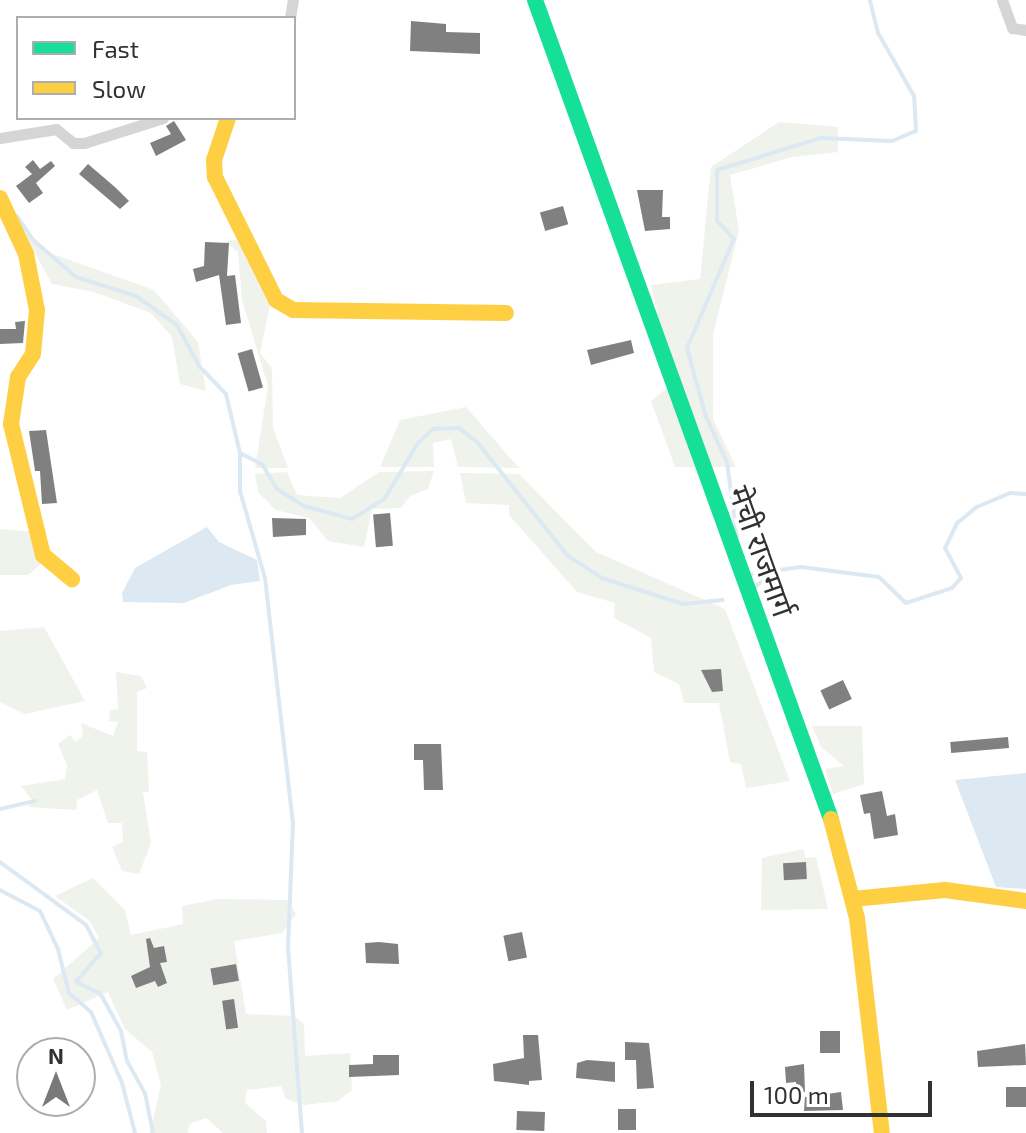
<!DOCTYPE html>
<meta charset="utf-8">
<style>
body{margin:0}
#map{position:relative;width:1026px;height:1133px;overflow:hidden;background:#fff;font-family:"Exo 2","Noto Sans Devanagari",sans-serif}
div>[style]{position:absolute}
.green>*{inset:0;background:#f0f3ec}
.water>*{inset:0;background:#dce9f2}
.stream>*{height:4px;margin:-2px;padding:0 2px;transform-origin:2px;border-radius:2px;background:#dce9f2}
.building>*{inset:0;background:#808080;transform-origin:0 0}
.street>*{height:11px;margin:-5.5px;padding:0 5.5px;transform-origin:5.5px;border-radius:5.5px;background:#d5d5d5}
.fast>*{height:16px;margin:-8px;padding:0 8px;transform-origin:8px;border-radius:8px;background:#16e098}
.slow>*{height:16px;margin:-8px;padding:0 8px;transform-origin:8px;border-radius:8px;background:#ffcf43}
span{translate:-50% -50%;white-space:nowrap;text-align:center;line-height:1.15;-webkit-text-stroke:8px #fff;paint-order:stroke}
.street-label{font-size:30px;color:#313131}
.legend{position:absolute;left:16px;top:16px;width:280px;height:104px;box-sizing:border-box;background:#fff;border:2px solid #adadad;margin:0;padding:10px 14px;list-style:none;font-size:24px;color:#313131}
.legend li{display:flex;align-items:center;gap:16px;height:40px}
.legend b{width:40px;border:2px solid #adadad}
.north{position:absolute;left:16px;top:1037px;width:80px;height:80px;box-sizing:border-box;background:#fff;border:2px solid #adadad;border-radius:50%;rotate:0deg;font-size:22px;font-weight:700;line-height:32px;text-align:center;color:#313131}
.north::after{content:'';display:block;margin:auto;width:28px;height:36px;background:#797979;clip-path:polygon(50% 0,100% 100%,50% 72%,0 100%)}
.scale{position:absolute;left:750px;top:1081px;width:182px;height:36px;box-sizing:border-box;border:4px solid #313131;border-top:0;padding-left:10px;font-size:24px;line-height:28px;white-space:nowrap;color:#313131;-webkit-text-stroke:6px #fff;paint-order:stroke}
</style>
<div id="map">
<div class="green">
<i style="clip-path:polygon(779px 122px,838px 127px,838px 152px,792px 157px,730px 175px,739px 231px,713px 334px,713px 419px,736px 467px,675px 467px,651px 401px,673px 383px,651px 285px,700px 279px,711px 167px)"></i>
<i style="clip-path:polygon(17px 220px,47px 252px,154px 290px,198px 342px,206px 391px,180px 384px,172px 337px,151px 313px,94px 292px,52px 284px)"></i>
<i style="clip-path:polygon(241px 240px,275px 281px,260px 353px,272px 368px,273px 428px,288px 468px,255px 468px,268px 386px,242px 300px,238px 252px,224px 241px)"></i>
<i style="clip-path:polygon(466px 407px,519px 468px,458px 467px,451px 439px,433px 443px,434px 467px,380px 467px,400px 420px)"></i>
<i style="clip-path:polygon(434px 471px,428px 489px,410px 496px,401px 508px,372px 509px,364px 547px,328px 541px,309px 518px,276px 510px,258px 492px,255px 474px,287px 472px,297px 495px,340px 498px,379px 472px)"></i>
<i style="clip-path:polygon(460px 473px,519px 474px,596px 552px,725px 609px,790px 781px,746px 788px,741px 764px,730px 762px,719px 703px,684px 703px,679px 684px,654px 672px,651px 638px,614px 618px,615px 603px,577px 592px,509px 515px,509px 505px,466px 503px)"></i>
<i style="clip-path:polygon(0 529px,35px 532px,48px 558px,28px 575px,0 575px)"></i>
<i style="clip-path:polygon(44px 627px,85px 701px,25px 714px,0 702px,0 631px)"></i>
<i style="clip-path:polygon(116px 672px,141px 676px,147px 688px,137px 692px,137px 751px,147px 752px,149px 792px,143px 792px,151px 843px,139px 874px,122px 871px,112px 847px,123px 842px,122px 823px,108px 823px,97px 790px,77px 800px,76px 810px,28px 807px,32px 800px,21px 786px,65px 779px,67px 765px,58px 744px,70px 735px,76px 742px,83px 735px,81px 723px,113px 736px,118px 722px,109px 721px,110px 710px,118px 709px)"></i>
<i style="clip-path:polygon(812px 726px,862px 726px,864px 784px,833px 794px,825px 769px,844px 766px,821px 747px)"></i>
<i style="clip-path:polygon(803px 849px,806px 858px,816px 857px,828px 909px,761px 910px,762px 858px)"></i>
<i style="clip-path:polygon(93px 878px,125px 910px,131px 935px,183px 924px,182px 906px,218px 899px,287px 900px,296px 914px,282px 933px,234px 941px,246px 1014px,294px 1016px,304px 1024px,305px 1056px,350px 1053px,352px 1090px,338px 1101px,304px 1105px,286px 1099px,281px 1086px,247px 1090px,245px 1103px,266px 1121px,267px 1133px,223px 1133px,206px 1118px,189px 1124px,188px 1133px,150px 1133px,161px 1085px,152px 1052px,125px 1029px,108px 992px,67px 1010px,53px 979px,99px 938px,90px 921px,55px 896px)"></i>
</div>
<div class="water">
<i style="clip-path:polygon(207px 527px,219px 542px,257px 560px,260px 581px,231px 585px,184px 603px,123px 602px,122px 593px,135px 568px)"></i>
<i style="clip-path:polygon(1026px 773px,1026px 889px,996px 887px,955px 780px)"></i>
</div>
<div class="stream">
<i style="left:17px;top:216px;width:29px;rotate:56deg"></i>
<i style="left:33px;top:240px;width:57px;rotate:40.7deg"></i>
<i style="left:76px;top:277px;width:63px;rotate:17.6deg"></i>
<i style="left:136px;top:296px;width:50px;rotate:35.3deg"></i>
<i style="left:177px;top:325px;width:47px;rotate:61.8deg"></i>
<i style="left:199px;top:366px;width:39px;rotate:46deg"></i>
<i style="left:226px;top:394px;width:61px;rotate:76.7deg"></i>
<i style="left:240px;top:453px;width:25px;rotate:27deg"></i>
<i style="left:262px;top:464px;width:29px;rotate:59deg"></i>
<i style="left:277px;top:489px;width:32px;rotate:32deg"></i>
<i style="left:304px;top:506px;width:50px;rotate:15.2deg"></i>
<i style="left:352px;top:519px;width:39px;rotate:-32deg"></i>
<i style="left:385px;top:498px;width:64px;rotate:-59deg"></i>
<i style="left:418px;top:443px;width:21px;rotate:-43deg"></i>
<i style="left:433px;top:429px;width:26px;rotate:-2deg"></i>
<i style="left:459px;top:428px;width:24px;rotate:38deg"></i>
<i style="left:478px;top:443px;width:143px;rotate:51.5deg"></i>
<i style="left:567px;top:555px;width:42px;rotate:33.3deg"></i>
<i style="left:602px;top:578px;width:85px;rotate:17.8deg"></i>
<i style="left:683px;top:604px;width:40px;rotate:-5.7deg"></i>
<i style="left:240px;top:453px;width:38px;rotate:90deg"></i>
<i style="left:240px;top:491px;width:91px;rotate:74deg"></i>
<i style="left:265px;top:578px;width:247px;rotate:83.5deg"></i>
<i style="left:293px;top:823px;width:124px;rotate:92.3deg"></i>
<i style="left:288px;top:947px;width:187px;rotate:85.7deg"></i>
<i style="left:737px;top:536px;width:75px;rotate:-97.7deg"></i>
<i style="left:727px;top:462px;width:50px;rotate:-115deg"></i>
<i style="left:706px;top:417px;width:72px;rotate:-105.4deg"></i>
<i style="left:687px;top:348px;width:119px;rotate:-66.7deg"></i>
<i style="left:734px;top:239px;width:25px;rotate:-133deg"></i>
<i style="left:717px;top:221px;width:51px;rotate:-90deg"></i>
<i style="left:717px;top:170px;width:109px;rotate:-17.1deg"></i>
<i style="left:821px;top:138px;width:71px;rotate:2.4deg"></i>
<i style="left:892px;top:141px;width:26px;rotate:-23deg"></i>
<i style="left:916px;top:131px;width:35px;rotate:-93deg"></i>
<i style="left:914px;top:96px;width:73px;rotate:-119.7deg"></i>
<i style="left:878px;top:33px;width:34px;rotate:-104deg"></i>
<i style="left:751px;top:574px;width:50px;rotate:-8deg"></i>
<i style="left:801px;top:567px;width:79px;rotate:7.3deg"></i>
<i style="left:879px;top:577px;width:37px;rotate:44deg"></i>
<i style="left:906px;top:603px;width:48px;rotate:-18.1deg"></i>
<i style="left:952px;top:588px;width:13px;rotate:-48deg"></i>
<i style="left:961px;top:578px;width:34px;rotate:-118deg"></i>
<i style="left:945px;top:548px;width:28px;rotate:-64deg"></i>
<i style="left:957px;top:523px;width:26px;rotate:-39deg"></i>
<i style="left:977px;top:507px;width:36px;rotate:-23deg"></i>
<i style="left:1010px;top:493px;width:16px;rotate:4deg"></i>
<i style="left:753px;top:589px;width:23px;rotate:-41deg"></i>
<i style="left:0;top:809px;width:36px;rotate:-13deg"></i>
<i style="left:0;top:862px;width:107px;rotate:36.2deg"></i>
<i style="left:86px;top:925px;width:32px;rotate:62deg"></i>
<i style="left:101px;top:953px;width:38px;rotate:131deg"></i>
<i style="left:76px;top:982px;width:26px;rotate:25deg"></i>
<i style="left:100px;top:993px;width:43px;rotate:61.1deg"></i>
<i style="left:121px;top:1031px;width:31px;rotate:79deg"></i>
<i style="left:127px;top:1061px;width:37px;rotate:61deg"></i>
<i style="left:145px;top:1093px;width:41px;rotate:78.7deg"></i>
<i style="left:0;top:890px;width:45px;rotate:27.7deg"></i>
<i style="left:40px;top:911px;width:42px;rotate:64.7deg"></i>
<i style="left:58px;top:949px;width:45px;rotate:76deg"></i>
<i style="left:69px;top:993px;width:29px;rotate:41deg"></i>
<i style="left:91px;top:1012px;width:77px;rotate:66.4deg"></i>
<i style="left:122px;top:1083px;width:52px;rotate:75.4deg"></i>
</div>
<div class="building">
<i style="clip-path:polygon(411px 21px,446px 24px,446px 32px,480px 33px,480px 54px,410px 51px)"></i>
<i style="clip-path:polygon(174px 121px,186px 140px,156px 156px,150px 143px,171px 134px,166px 126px)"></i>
<i style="clip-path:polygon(33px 160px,40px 169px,51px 161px,55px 166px,36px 183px,43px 193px,29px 203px,16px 186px,32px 174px,25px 167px)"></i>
<i style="clip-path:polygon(88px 164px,116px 188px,129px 201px,120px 209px,79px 174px)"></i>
<i style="clip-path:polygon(637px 190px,663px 190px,662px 217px,670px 217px,670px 229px,645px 231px)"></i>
<i style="left:563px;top:206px;width:19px;height:24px;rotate:74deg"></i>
<i style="clip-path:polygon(205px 242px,229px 243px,227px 276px,235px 275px,241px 323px,226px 325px,219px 275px,196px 282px,193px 269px,204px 266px)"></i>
<i style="clip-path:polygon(25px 321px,23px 343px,0 344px,0 329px,16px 329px,15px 322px)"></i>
<i style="clip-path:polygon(631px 340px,634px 353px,591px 365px,587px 350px)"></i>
<i style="left:252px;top:349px;width:40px;height:15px;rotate:74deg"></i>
<i style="clip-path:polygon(46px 430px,57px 503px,42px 504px,40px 471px,35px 471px,29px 431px)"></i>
<i style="left:390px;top:513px;width:33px;height:17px;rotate:85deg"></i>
<i style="clip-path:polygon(272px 518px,306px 519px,306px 535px,273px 537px)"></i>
<i style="clip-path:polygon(721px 669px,723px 691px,712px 692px,701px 670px)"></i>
<i style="left:843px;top:680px;width:21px;height:25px;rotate:65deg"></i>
<i style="left:1008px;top:737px;width:11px;height:58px;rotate:85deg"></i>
<i style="clip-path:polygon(414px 744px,441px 744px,443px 790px,424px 790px,423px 760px,414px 760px)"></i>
<i style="clip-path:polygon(882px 791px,887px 816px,895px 814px,898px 835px,874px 839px,870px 813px,864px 814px,860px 795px)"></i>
<i style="left:806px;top:862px;width:17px;height:23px;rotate:87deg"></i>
<i style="left:522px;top:932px;width:26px;height:19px;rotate:79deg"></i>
<i style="clip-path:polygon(150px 938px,154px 948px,164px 946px,167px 962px,160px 963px,167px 983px,158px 987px,155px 981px,136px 988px,131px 976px,150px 967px,146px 939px)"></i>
<i style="clip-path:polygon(379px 942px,398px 944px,399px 964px,366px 963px,365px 943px)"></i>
<i style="left:236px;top:964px;width:17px;height:26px;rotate:80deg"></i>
<i style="left:234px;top:999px;width:29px;height:12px;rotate:82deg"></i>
<i style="left:820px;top:1031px;width:20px;height:22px"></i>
<i style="clip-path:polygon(523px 1035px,538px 1035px,542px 1080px,529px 1081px,529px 1085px,494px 1081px,493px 1064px,524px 1058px)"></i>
<i style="clip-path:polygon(625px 1042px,649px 1043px,654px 1088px,637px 1089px,636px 1060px,625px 1060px)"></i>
<i style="clip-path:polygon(1025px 1044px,1026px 1065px,978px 1067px,977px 1051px)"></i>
<i style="clip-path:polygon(373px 1055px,399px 1055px,399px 1075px,349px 1077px,349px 1065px,373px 1064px)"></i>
<i style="clip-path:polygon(587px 1060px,615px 1062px,615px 1082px,576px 1078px,577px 1063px)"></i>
<i style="clip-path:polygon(804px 1064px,805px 1092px,797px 1092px,796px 1082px,786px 1083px,785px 1067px)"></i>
<i style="left:1006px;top:1087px;width:20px;height:20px"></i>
<i style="clip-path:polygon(841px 1092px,843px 1110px,804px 1111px,805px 1097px)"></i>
<i style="left:636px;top:1109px;width:21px;height:18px;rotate:90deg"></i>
<i style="left:517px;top:1111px;width:28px;height:19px;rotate:2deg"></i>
</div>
<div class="street">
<i style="left:1002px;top:0;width:30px;rotate:70deg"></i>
<i style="left:1012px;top:28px;width:14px;rotate:8deg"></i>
<i style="left:290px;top:18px;width:18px;rotate:-81deg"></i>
<i style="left:0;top:138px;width:57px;rotate:-9.1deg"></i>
<i style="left:56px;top:129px;width:22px;rotate:39deg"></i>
<i style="left:73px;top:143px;width:11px"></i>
<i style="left:84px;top:143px;width:83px;rotate:-17.6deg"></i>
</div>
<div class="fast">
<i style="left:535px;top:0;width:871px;rotate:70.13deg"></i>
</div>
<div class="slow">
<i style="left:228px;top:118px;width:44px;rotate:108.4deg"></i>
<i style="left:214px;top:160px;width:17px;rotate:87deg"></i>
<i style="left:215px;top:177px;width:137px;rotate:63.6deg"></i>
<i style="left:276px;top:300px;width:20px;rotate:30deg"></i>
<i style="left:293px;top:310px;width:213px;rotate:0.8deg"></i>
<i style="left:0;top:198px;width:62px;rotate:65.1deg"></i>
<i style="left:26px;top:254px;width:57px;rotate:78.9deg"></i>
<i style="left:37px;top:310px;width:44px;rotate:95.2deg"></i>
<i style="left:33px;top:354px;width:27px;rotate:123deg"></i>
<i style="left:18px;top:377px;width:48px;rotate:98.5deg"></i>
<i style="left:11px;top:424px;width:135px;rotate:76.3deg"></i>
<i style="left:43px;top:555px;width:38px;rotate:40deg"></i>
<i style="left:831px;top:819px;width:102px;rotate:75.3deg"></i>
<i style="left:857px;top:918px;width:216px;rotate:83.4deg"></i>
<i style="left:853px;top:899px;width:92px;rotate:-5.6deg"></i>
<i style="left:945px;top:890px;width:82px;rotate:7.7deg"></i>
</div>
<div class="street-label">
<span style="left:762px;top:551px;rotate:70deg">मेची राजमार्ग</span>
</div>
<ul class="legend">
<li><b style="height:10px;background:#16e098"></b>Fast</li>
<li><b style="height:10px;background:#ffcf43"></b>Slow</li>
</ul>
<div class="north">N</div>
<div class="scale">100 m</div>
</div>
